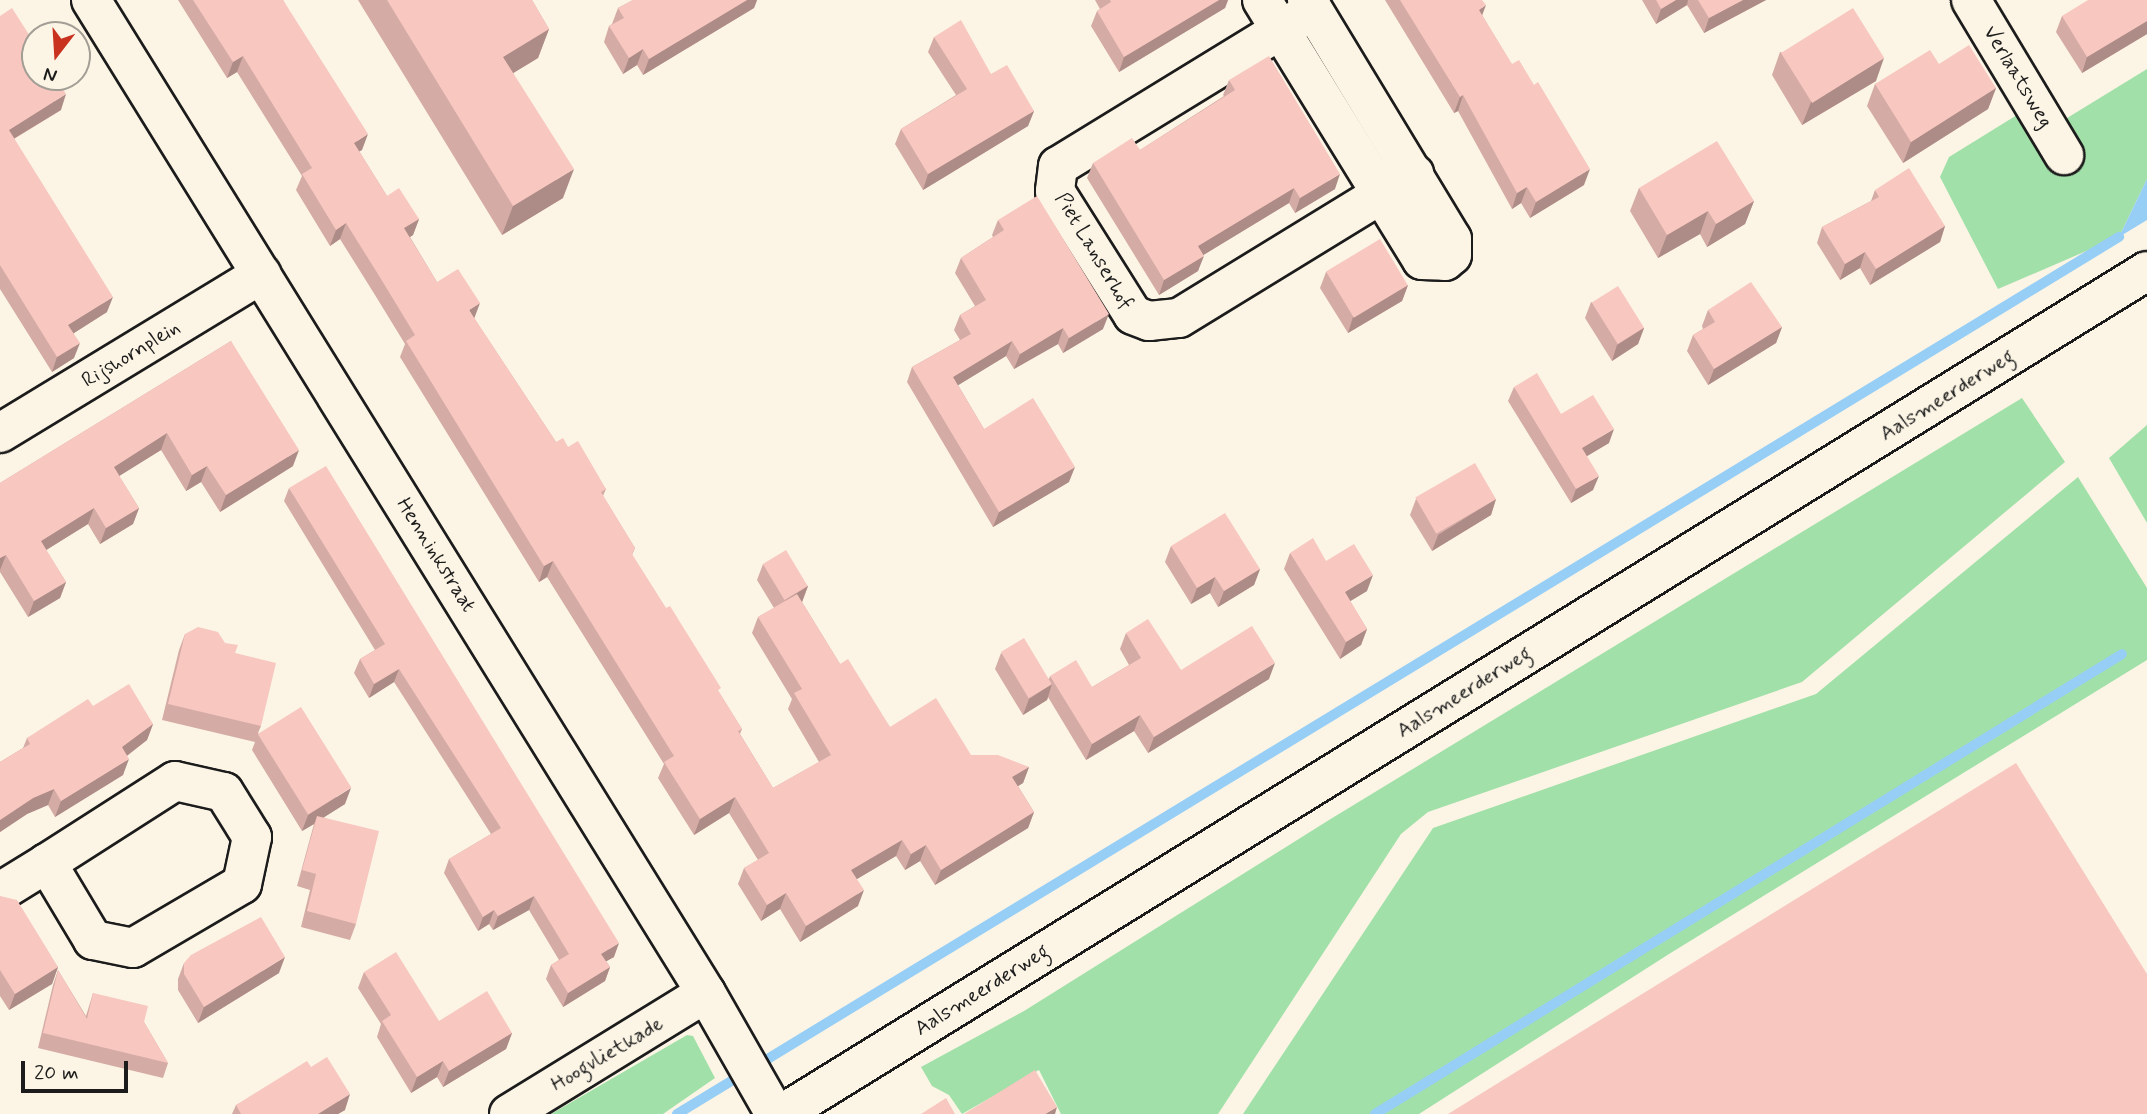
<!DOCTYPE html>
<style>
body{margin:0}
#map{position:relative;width:2147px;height:1114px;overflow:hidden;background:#fcf5e5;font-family:Mynerve,sans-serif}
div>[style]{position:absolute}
.green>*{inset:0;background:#a2e0a9}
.water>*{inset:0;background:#97cef6}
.stream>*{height:10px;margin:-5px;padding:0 5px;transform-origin:5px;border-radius:5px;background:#97cef6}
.roads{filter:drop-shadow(2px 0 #1c1c1c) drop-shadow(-2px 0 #1c1c1c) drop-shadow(0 2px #1c1c1c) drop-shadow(0 -2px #1c1c1c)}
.minor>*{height:38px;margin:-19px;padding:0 19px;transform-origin:19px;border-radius:19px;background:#fcf5e5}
.tertiary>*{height:38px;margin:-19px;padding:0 19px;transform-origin:19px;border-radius:19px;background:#fcf5e5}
.wall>*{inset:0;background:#d4aba5}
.shaded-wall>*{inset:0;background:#ad8b86}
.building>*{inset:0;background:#f7c7c0;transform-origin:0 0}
span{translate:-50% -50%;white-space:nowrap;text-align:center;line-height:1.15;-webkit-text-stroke:7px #fcf5e5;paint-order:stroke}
.street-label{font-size:21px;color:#1c1c1c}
.north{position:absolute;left:21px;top:21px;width:70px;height:70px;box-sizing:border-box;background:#fcf5e5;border:2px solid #a29e95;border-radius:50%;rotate:197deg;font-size:19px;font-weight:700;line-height:28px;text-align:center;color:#1c1c1c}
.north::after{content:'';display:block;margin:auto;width:24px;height:32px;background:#c8321e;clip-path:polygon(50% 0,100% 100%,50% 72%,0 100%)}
.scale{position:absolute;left:21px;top:1061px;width:107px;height:32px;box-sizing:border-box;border:4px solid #1c1c1c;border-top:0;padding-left:9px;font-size:21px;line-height:24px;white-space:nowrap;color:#1c1c1c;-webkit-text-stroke:5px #fcf5e5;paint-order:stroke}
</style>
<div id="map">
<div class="green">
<i style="clip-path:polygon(2147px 69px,2147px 179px,2119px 237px,1998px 289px,1940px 177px,1949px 157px,2025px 110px,2041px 134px)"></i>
<i style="clip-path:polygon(2022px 398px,2065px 462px,1802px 682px,1428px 812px,1401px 834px,1218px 1114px,1061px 1114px,1039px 1070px,962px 1114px,949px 1095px,932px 1086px,921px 1067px,1024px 1011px,1329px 820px)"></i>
<i style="clip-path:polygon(2147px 425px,2147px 523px,2109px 458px)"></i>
<i style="clip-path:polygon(2078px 477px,2147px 588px,2147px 660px,1669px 954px,1419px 1114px,1243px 1114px,1433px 828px,1816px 694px)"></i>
<i style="clip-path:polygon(687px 1035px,693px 1036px,715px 1078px,663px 1114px,551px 1114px)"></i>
</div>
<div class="water">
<i style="clip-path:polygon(2147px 179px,2147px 220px,2119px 237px)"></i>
</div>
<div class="stream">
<i style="left:677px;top:1114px;width:1688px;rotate:-31.31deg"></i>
<i style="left:1375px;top:1114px;width:877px;rotate:-31.62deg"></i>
</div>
<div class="roads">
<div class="minor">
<i style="left:91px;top:0;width:1168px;rotate:58.23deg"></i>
<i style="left:706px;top:993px;width:139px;rotate:60.3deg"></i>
<i style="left:1262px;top:0;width:305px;rotate:58.4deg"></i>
<i style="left:1422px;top:260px;width:23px;rotate:2deg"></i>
<i style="left:1445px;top:261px;width:9px;rotate:-41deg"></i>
<i style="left:1452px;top:255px;width:16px;rotate:-90deg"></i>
<i style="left:1452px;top:239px;width:280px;rotate:-121.2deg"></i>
<i style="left:1971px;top:0;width:181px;rotate:59deg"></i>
<i style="left:1313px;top:10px;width:299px;rotate:148.5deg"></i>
<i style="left:1058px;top:166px;width:25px;rotate:97deg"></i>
<i style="left:1055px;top:191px;width:146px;rotate:57.8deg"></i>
<i style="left:1133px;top:315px;width:17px;rotate:21deg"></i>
<i style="left:1149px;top:321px;width:30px;rotate:-6deg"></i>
<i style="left:1179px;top:318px;width:276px;rotate:-31.5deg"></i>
<i style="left:0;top:433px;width:306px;rotate:-31.3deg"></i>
<i style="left:175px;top:781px;width:50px;rotate:12.7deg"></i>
<i style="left:224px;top:792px;width:53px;rotate:58.1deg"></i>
<i style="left:252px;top:837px;width:48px;rotate:102deg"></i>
<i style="left:242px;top:884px;width:126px;rotate:149.6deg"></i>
<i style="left:133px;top:948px;width:41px;rotate:-168.7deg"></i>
<i style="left:93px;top:940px;width:90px;rotate:-120.9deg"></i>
<i style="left:47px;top:863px;width:152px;rotate:-32.6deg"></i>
<i style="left:0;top:892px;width:55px;rotate:-31.7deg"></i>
<i style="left:509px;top:1114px;width:231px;rotate:-31.6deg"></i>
</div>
<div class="tertiary">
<i style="left:782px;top:1114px;width:1604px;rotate:-31.7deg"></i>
</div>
</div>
<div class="wall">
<i style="clip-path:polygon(178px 0,283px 0,362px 150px,359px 151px,387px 196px,419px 219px,413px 235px,410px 237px,437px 282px,474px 318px,556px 442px,568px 447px,606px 489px,603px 496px,635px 548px,632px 555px,742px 729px,740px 734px,773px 788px,819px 762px,788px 709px,792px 699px,752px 633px,758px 617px,774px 608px,757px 580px,763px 564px,808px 586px,802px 602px,840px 664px,890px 727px,971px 755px,1029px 767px,1023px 783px,1018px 786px,1034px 812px,1028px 828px,935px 885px,920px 861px,905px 870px,896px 856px,857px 879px,858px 906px,800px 942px,780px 909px,761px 921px,738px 884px,744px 868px,758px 860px,729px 813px,694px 835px,658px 778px,664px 764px,547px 577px,539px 582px,400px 357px,405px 344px,375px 295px,340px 239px,330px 246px,296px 190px,302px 176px,237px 72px,227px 78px)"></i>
<i style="clip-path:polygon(358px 0,532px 0,549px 29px,538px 58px,513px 73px,563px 198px,502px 235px)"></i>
<i style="clip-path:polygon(633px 0,757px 0,754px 8px,643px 75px,637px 65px,623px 74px,604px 42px,609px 26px,612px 24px,618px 8px)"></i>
<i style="clip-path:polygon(1095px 0,1228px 0,1225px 8px,1119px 72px,1091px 26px,1097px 11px,1100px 9px)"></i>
<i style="clip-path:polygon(1385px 0,1482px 0,1482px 15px,1584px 185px,1530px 218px,1521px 203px,1512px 209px,1458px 111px,1454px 113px)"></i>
<i style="clip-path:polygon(1642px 0,1766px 0,1704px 33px,1687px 5px,1656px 24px)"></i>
<i style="clip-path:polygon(2147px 0,2147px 34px,2082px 73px,2056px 32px,2062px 16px)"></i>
<i style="clip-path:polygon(0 16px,61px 110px,14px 139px,107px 312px,74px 333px,74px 358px,52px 372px,0 289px)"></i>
<i style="clip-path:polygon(934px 37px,991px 74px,1034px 111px,1028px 126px,923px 190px,895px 144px,901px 129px,956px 95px,928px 52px)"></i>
<i style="clip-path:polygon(1780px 52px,1876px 81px,1802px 125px,1772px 75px)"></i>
<i style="clip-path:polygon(1939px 64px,1996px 88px,1988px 109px,1903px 163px,1867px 106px,1875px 84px)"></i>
<i style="clip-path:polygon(1229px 80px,1335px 189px,1295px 213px,1289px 203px,1203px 255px,1198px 271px,1159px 295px,1087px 178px,1093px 163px,1140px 150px,1224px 96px,1223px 95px)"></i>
<i style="clip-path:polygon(1639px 188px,1754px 201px,1745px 224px,1707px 247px,1700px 234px,1658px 258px,1630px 211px)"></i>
<i style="clip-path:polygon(1875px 190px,1945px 226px,1940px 242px,1870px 285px,1860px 268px,1840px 280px,1817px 243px,1822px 227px,1871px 201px)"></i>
<i style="clip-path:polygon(998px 220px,1103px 329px,1063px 353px,1058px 344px,1014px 369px,1006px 356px,958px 385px,984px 429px,1069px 482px,993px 527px,907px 382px,912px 367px,960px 340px,954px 330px,960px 315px,975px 306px,955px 273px,961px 258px,993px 237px,992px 235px)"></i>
<i style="clip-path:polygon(1326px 272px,1408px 285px,1402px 301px,1348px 333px,1320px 288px)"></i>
<i style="clip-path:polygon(1591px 302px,1644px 328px,1638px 344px,1612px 361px,1585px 318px)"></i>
<i style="clip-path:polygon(1708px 310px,1782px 327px,1776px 343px,1708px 385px,1687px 351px,1693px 335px,1703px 329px,1702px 326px)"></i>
<i style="clip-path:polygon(231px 341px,293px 466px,220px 512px,201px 482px,186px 491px,161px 450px,119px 476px,139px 508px,133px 524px,100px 544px,88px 524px,46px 550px,66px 582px,60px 598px,28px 617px,0 572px,0 483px)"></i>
<i style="clip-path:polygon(1514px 387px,1561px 414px,1609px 443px,1587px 456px,1593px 490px,1571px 503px,1508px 401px)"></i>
<i style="clip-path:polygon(289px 488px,614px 957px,606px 961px,610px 967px,605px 981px,563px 1007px,546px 979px,551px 965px,559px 960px,529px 910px,493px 930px,489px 924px,478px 931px,444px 873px,449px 859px,491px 834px,394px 682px,369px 698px,354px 673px,360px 659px,375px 650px,284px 501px)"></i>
<i style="clip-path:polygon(1416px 499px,1496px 499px,1491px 515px,1432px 551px,1410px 515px)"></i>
<i style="clip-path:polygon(1171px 546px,1260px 569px,1254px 585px,1218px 607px,1210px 593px,1191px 604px,1165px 562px)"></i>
<i style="clip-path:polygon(1290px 553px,1326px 561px,1367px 591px,1350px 601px,1367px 629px,1361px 645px,1340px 659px,1284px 569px)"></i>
<i style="clip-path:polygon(1126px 633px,1181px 670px,1269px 679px,1148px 753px,1134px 731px,1086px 760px,1048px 697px,1047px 700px,1023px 715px,995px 669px,1001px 653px,1049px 679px,1050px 676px,1092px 687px,1129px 665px,1120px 649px)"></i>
<i style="clip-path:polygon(185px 634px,225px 643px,235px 653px,261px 726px,258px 733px,345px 804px,324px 817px,356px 924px,350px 940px,301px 927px,310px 890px,297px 886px,314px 824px,302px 831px,252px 750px,255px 742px,162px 720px,179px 650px)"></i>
<i style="clip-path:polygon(93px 706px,153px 724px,147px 740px,127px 756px,123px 775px,55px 817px,48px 805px,27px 814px,0 832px,0 762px,23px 748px,27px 738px)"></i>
<i style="clip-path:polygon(0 896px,58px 967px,52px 984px,9px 1010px,0 996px)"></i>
<i style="clip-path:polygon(184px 963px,279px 973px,198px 1023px,178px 990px,178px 979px)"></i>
<i style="clip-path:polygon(58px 970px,86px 1016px,93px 993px,144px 1022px,168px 1063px,163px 1078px,38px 1048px,53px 985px)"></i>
<i style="clip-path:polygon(364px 972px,439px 1021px,512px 1033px,506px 1049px,443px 1087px,437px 1077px,411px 1093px,377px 1037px,381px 1024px,358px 988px)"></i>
<i style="clip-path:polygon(311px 1067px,345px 1110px,338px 1114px,232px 1114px,236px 1105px)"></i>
</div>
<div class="shaded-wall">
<i style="clip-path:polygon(747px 0,757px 0,754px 8px,643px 75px,649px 59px)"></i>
<i style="clip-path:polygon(1219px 0,1228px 0,1225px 8px,1119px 72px,1124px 57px)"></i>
<i style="clip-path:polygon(1676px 0,1688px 0,1687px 5px,1656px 24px,1661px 9px)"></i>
<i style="clip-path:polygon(1743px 0,1766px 0,1704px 33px,1709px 18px)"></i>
<i style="clip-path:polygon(1486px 5px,1480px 21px,1479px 10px)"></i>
<i style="clip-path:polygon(2147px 21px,2147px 34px,2082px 73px,2087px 57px)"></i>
<i style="clip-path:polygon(549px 29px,538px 58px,492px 86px,503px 57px)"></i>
<i style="clip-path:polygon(643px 49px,637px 65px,623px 74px,629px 58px)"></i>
<i style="clip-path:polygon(243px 56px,237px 72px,227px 78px,233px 62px)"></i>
<i style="clip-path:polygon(1884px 58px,1876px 81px,1802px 125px,1811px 102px)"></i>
<i style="clip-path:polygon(1996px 88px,1988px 109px,1903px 163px,1911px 142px)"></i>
<i style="clip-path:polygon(66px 94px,61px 110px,3px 145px,9px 130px)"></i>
<i style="clip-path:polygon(1463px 95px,1458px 111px,1454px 113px,1460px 97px)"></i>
<i style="clip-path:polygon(1034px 111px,1028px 126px,923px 190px,928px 174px)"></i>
<i style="clip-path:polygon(368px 134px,362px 150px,348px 158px,354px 143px)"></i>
<i style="clip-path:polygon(574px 169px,563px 198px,502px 235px,513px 206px)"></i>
<i style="clip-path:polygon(1590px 169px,1584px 185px,1530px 218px,1536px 202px)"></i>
<i style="clip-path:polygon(1340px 174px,1335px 189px,1295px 213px,1300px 198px)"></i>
<i style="clip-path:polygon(1527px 187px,1521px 203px,1512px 209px,1517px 193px)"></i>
<i style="clip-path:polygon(1294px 188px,1289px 203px,1192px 262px,1198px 246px)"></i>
<i style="clip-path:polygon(1754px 201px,1745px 224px,1707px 247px,1716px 224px)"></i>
<i style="clip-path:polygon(1708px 211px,1700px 234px,1658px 258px,1667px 235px)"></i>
<i style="clip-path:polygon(419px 219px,413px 235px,399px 244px,404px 228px)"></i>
<i style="clip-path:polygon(346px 223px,340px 239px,330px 246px,336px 230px)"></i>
<i style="clip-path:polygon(1945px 226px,1940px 242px,1870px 285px,1876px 269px)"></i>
<i style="clip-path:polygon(1865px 252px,1860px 268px,1840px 280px,1845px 264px)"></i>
<i style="clip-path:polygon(1204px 256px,1198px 271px,1159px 295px,1164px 280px)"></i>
<i style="clip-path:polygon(1408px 285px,1402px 301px,1348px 333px,1353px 317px)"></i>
<i style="clip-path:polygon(113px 297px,107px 312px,63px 340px,68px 325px)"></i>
<i style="clip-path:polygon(480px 303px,474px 319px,469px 310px)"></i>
<i style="clip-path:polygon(1109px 314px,1103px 329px,1063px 353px,1069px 338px)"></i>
<i style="clip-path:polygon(1782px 327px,1776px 343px,1708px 385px,1714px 369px)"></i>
<i style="clip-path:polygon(1063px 328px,1058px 344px,1014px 369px,1020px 354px)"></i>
<i style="clip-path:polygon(1644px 328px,1638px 344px,1612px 361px,1617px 345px)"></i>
<i style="clip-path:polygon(1012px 341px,1006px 356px,947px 392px,953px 377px)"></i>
<i style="clip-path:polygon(80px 343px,74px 358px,52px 372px,57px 357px)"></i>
<i style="clip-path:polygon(1614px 429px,1609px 443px,1577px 462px,1582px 448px)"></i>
<i style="clip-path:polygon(167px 433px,161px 450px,108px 483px,114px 467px)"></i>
<i style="clip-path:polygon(299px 450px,293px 466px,220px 512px,226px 495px)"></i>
<i style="clip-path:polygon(207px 466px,201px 482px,186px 491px,192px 475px)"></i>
<i style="clip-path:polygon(1075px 467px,1069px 482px,993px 527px,999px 512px)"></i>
<i style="clip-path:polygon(1599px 476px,1593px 490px,1571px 503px,1576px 489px)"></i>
<i style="clip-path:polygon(1496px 499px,1491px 515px,1432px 551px,1438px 535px)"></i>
<i style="clip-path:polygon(94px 508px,88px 524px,35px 557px,41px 541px)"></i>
<i style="clip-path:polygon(139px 508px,133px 524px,100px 544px,106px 528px)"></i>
<i style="clip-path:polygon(6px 555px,0 570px,0 558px)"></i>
<i style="clip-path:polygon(553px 561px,547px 577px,539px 582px,544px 566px)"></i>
<i style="clip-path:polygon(1260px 569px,1254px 585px,1218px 607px,1224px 591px)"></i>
<i style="clip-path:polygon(1373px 575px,1367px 591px,1339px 608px,1345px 592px)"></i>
<i style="clip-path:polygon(1215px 577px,1210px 593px,1191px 604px,1197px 588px)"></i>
<i style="clip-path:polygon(66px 582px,60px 598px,28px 617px,34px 601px)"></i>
<i style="clip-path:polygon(808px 586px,802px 602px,785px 601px)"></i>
<i style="clip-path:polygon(1367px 629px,1361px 645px,1340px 659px,1346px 642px)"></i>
<i style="clip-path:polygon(1275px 663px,1269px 679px,1148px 753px,1154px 737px)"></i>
<i style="clip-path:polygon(399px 669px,394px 682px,369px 698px,374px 684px)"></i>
<i style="clip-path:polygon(1052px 684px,1047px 700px,1023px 715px,1029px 699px)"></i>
<i style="clip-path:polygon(1140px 715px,1134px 731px,1086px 760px,1092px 744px)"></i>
<i style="clip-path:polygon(153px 724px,147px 740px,116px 764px,122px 747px)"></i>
<i style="clip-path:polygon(129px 759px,123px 775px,55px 817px,61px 801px)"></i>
<i style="clip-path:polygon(1029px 767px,1023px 783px,1007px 793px,1012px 777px)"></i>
<i style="clip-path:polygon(351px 788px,345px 804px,315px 823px,317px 816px,314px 824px,302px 831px,308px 815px)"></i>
<i style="clip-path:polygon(54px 789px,48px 805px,27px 814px,0 832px,0 820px,33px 798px)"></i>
<i style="clip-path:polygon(735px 797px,729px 813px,694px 835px,700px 819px)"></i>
<i style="clip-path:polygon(1034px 812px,1028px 828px,935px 885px,941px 870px)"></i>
<i style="clip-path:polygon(902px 840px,896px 856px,845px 886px,851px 870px)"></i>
<i style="clip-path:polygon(926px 845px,920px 861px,905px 870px,911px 854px)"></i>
<i style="clip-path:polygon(864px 890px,858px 906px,800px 942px,806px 926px)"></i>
<i style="clip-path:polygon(786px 893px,780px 909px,761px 921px,767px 905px)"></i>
<i style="clip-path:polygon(534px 896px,529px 910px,493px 930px,498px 916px)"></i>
<i style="clip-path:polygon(494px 910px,489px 924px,478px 931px,483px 917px)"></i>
<i style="clip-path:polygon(619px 943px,614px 957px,596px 967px,601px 954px)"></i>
<i style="clip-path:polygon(285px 957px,279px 973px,198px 1023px,204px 1007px)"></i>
<i style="clip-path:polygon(58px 967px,52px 984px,9px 1010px,15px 994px)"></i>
<i style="clip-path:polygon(610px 967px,605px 981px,563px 1007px,568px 993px)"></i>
<i style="clip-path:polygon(512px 1033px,506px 1049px,443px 1087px,449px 1071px)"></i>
<i style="clip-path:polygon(443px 1061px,437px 1077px,411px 1093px,417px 1077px)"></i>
<i style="clip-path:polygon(350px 1094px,345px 1110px,338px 1114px,318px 1114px)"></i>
<i style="clip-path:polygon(1057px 1107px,1055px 1114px,1045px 1114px)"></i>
</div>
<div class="building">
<i style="clip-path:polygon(193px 0,283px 0,368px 134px,354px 143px,387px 196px,399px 188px,419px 219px,404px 228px,437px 282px,458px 269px,480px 303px,469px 310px,556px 442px,563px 438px,568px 447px,578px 441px,606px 489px,601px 492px,635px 548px,632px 554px,666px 608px,670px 606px,721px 688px,718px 690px,742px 729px,738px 731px,773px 788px,831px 755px,794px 693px,802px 689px,758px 617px,797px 594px,840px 664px,848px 659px,890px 727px,936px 698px,971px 755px,998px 755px,1029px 767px,1012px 777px,1034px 812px,941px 870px,926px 845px,911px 854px,902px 840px,851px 870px,864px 890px,806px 926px,786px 893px,767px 905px,744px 868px,769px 853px,735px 797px,700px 819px,664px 762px,674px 756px,553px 561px,544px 566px,406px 341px,415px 335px,381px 279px,346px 223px,336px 230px,302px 174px,312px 168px,243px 56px,233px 62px)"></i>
<i style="clip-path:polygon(387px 0,532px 0,549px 29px,503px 57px,574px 169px,513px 206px)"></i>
<i style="clip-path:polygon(633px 0,747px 0,649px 59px,643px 49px,629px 58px,609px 26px,624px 18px,618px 8px)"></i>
<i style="clip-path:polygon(1110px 0,1219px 0,1124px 57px,1097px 11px,1111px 2px)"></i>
<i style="clip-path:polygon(1400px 0,1482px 0,1486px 5px,1479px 10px,1512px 64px,1519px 60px,1534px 85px,1538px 82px,1590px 169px,1536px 202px,1527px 187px,1517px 193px,1463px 95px,1460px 97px)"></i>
<i style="clip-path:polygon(1656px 0,1676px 0,1661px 9px)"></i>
<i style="clip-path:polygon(1698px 0,1743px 0,1709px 18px)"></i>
<i style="clip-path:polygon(2088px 0,2147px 0,2147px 21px,2087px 57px,2062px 16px)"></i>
<i style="clip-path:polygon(12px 8px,35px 44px,35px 77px,55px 77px,66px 94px,9px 130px,113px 297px,68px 325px,80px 343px,57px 357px,0 265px,0 16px)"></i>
<i style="left:1853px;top:8px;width:59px;height:85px;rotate:58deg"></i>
<i style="clip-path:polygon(961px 20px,991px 74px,1007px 65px,1034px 111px,928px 174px,901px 129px,967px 89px,934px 37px)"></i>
<i style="clip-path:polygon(1969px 45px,1996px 88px,1911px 142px,1875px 84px,1930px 50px,1939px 64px)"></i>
<i style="clip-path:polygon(1269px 56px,1340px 174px,1300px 198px,1294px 188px,1198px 246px,1204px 256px,1164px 280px,1093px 163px,1132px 138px,1140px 150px,1235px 90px,1229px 80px)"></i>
<i style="clip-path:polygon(1717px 141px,1754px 201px,1716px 224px,1708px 211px,1667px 235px,1639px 188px)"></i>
<i style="clip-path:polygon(1909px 168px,1945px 226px,1876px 269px,1865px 252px,1845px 264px,1822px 227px,1879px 197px,1875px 190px)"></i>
<i style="clip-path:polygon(1037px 196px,1109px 314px,1069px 338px,1063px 328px,1020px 354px,1012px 341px,953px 377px,984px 429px,1033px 398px,1075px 467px,999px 512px,912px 367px,971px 334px,960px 315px,986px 300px,961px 258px,1004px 230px,998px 220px)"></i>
<i style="left:1380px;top:239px;width:54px;height:63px;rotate:59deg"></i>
<i style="clip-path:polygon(1751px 282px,1782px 327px,1714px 369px,1693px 335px,1715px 322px,1708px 310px)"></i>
<i style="left:1618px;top:286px;width:49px;height:31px;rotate:58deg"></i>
<i style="clip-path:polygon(231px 341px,299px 450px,226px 495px,207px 466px,192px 475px,167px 433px,114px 467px,139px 508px,106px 528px,94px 508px,41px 541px,66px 582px,34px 601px,6px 555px,0 558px,0 483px)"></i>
<i style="clip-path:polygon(1537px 373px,1561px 414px,1593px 395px,1614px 429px,1582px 448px,1599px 476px,1576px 489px,1514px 387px)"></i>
<i style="left:1475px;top:463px;width:42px;height:69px;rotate:60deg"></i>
<i style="clip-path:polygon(326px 466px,619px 943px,601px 954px,610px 967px,568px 993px,551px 965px,569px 954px,534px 896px,498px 916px,494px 910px,483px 917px,449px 859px,501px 828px,399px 669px,374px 684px,360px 659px,385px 644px,289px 488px)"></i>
<i style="clip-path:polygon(1225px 513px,1260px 569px,1224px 591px,1215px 577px,1197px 588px,1171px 546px)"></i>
<i style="clip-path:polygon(1313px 538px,1326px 561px,1354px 544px,1373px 575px,1345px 592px,1367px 629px,1346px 642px,1290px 553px)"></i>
<i style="left:786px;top:550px;width:42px;height:27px;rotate:59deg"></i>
<i style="clip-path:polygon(1148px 619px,1181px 670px,1252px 626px,1275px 663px,1154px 737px,1140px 715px,1092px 744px,1050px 676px,1076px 660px,1092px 687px,1141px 658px,1126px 633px)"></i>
<i style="clip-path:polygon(198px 627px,218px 632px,225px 643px,238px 645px,235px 653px,276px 663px,261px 726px,168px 704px,185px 634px)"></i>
<i style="left:1024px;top:638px;width:54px;height:27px;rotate:59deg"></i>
<i style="clip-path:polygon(129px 684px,153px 724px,122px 747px,129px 759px,61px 801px,54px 789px,33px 798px,0 820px,0 762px,30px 744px,27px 738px,88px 699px,93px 706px)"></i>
<i style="left:301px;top:707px;width:95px;height:51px;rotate:58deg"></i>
<i style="clip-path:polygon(2016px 763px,2147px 974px,2147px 1114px,1448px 1114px)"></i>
<i style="clip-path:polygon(317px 816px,379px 831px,356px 924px,307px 911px,316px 874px,302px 870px)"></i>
<i style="clip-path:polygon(0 896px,17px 900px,58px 967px,15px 994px,0 970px)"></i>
<i style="clip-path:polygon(261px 917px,285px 957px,204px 1007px,184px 974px,184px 963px,191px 955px)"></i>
<i style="clip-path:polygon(396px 952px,439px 1021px,487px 991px,512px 1033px,449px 1071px,443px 1061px,417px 1077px,382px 1021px,391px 1015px,364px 972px)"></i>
<i style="clip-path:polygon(58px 970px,87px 1019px,93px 993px,148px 1006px,144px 1022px,168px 1063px,43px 1033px)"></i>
<i style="clip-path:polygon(327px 1057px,350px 1094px,318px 1114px,241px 1114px,236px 1105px,307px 1061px,311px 1067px)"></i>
<i style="clip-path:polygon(1035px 1070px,1057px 1107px,1045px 1114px,964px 1114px)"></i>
<i style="clip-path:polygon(946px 1098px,955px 1114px,921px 1114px)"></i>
</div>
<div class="street-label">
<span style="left:2018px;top:77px;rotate:59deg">Verlaatsweg</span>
<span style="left:1094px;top:251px;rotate:59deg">Piet Lanserhof</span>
<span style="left:131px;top:354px;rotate:-31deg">Rijshornplein</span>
<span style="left:1947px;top:395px;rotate:-32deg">Aalsmeerderweg</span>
<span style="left:436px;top:555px;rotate:58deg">Henninkstraat</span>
<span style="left:1464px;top:692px;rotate:-32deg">Aalsmeerderweg</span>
<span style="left:982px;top:990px;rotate:-32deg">Aalsmeerderweg</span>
<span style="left:607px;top:1054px;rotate:-31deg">Hoogvlietkade</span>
</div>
<div class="north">N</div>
<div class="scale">20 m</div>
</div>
